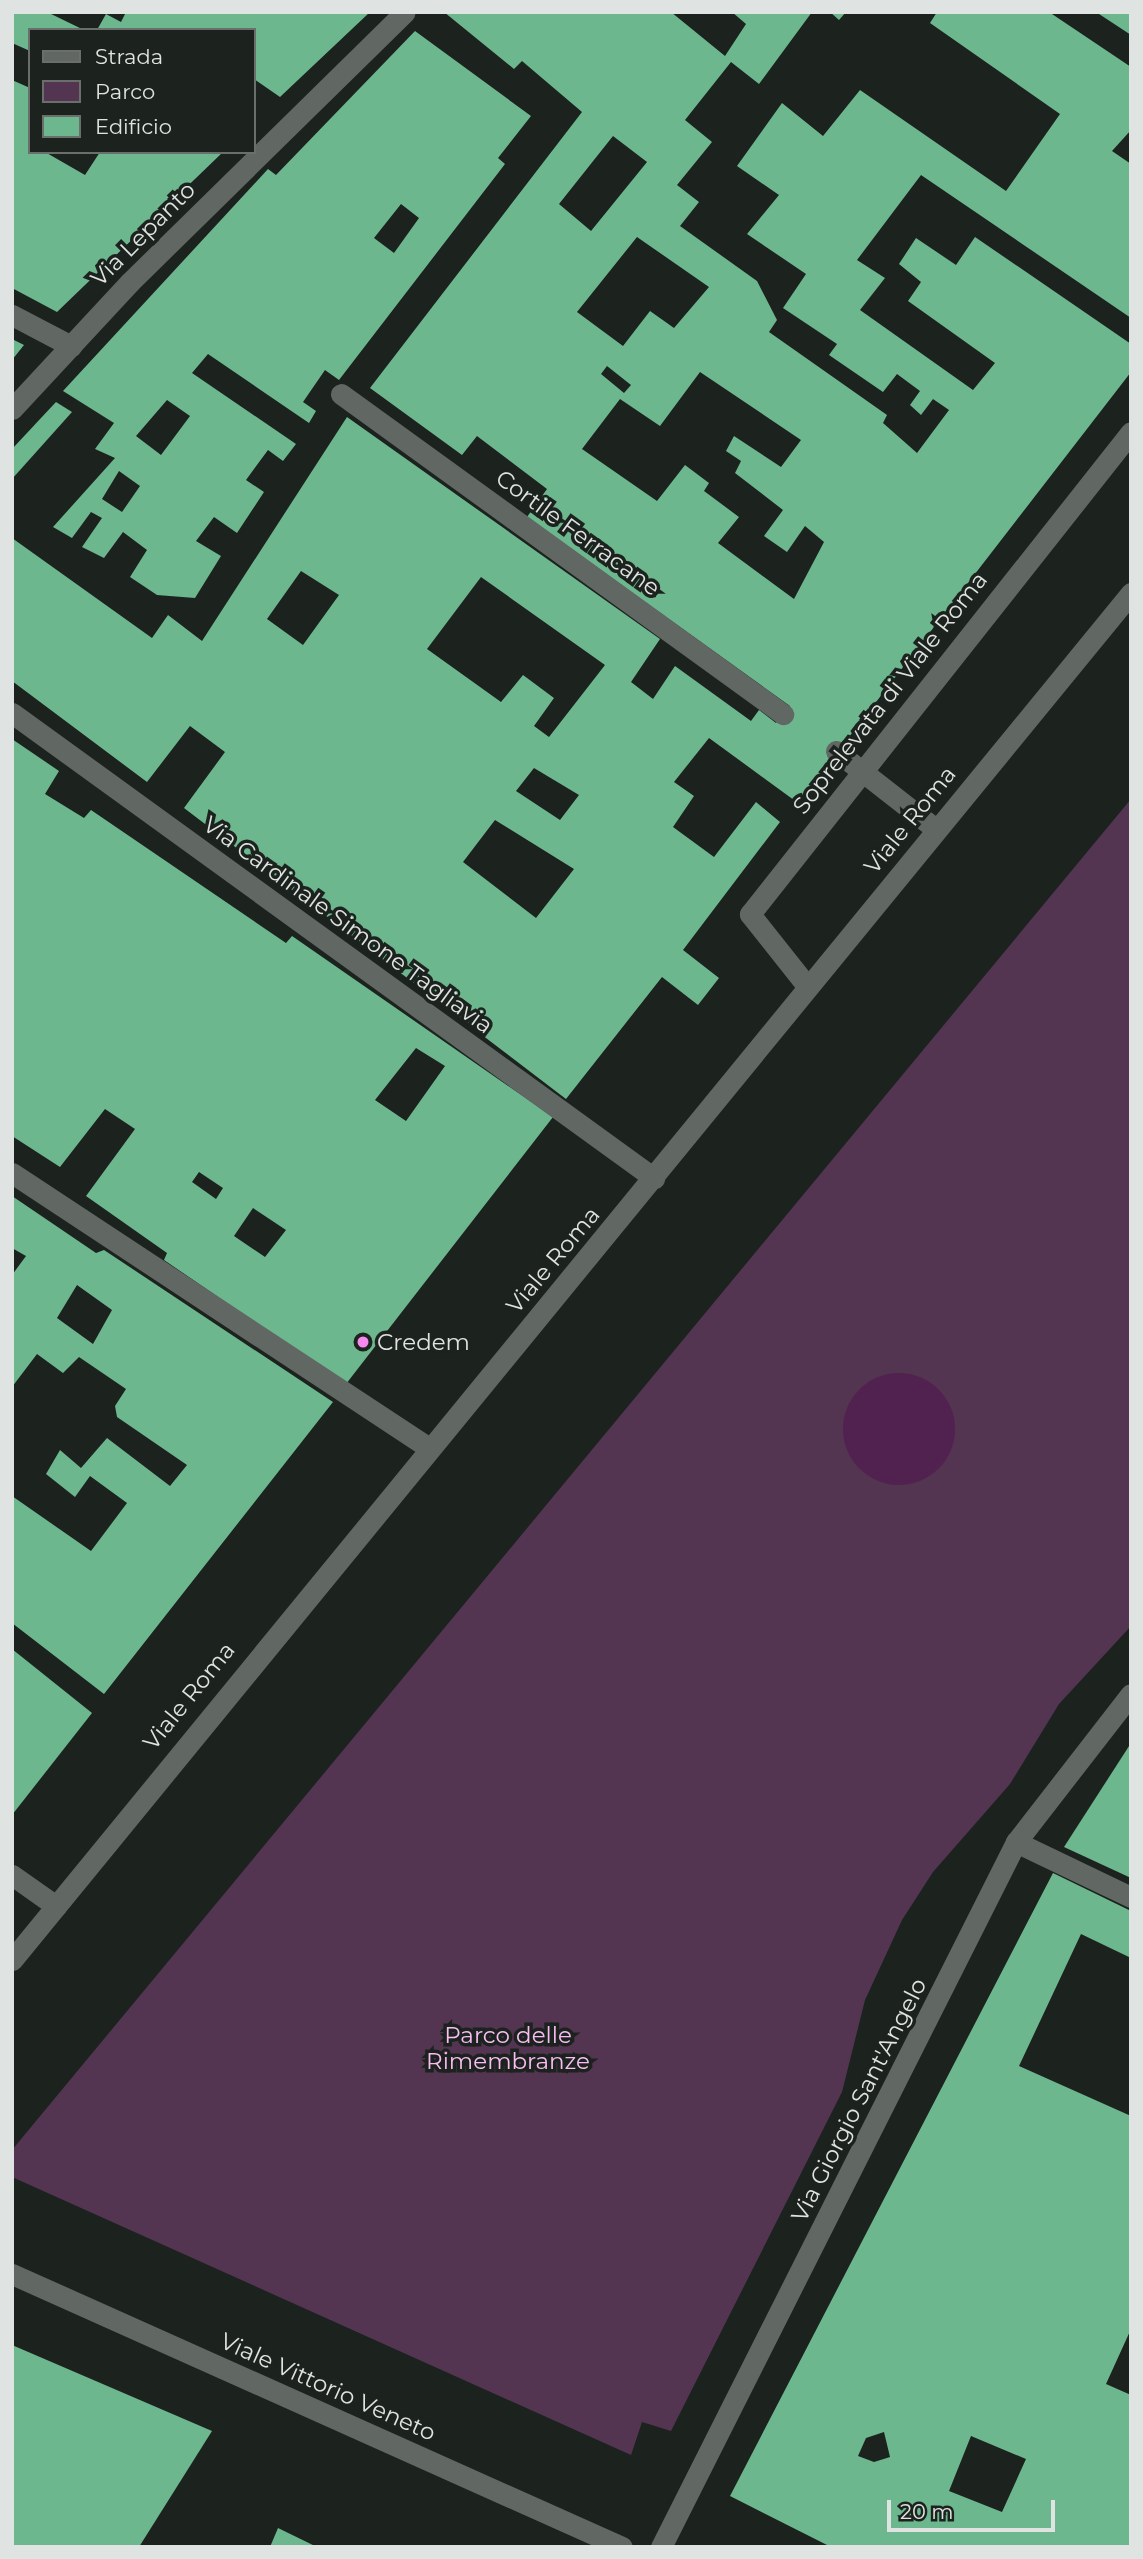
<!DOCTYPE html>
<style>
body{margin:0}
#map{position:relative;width:1143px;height:2559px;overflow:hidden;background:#1c221e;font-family:Montserrat,sans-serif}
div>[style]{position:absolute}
.green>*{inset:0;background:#533551}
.water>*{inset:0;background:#51224f}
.round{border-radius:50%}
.building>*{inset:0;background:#6db78e}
.lane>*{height:21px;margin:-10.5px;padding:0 10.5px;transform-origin:10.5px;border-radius:10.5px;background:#616763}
.street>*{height:21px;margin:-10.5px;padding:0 10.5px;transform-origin:10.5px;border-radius:10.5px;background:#616763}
.secondary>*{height:21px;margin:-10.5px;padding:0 10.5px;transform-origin:10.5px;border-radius:10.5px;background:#616763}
.dots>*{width:19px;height:19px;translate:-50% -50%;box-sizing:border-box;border:4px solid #1c221e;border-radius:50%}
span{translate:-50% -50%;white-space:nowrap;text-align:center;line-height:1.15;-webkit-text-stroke:7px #1c221e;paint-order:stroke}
.street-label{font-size:23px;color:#dfe3e1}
.poi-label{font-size:23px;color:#dfe3e1}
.left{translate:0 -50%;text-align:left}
.park-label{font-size:23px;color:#f9bcf4}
.frame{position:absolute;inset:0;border:14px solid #dfe3e1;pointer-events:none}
.legend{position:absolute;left:28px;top:28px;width:228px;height:126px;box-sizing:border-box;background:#1c221e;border:2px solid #6a6f6c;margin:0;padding:9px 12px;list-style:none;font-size:21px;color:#dfe3e1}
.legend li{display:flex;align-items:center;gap:14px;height:35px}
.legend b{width:35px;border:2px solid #6a6f6c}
.scale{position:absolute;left:887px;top:2500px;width:168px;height:32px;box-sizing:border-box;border:4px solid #dfe3e1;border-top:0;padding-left:9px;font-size:21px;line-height:24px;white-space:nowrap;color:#dfe3e1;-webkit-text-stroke:5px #1c221e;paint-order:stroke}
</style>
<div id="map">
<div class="green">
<i style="clip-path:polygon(1131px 799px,1131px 1626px,1059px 1704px,1010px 1784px,933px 1872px,902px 1920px,865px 2000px,842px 2092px,671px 2431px,642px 2422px,631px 2455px,12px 2177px,12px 2150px)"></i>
</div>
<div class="water">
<i class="round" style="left:843px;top:1373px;width:112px;height:112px"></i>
</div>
<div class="building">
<i style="clip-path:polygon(12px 12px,47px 12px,84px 30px,30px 30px,30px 51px,12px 43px)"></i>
<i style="clip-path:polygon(126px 12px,370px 12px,280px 97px,254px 79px,254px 30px,97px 30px,106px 14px,121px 22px)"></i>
<i style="clip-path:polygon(evenodd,444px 12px,671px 12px,725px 56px,746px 24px,732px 12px,812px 12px,759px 84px,731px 62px,685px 120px,712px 142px,677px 185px,699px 202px,680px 226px,757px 281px,777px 320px,769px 332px,887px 415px,883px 423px,917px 453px,949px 410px,933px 399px,921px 415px,910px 405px,920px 391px,897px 374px,883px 392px,829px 355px,837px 344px,783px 308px,806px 274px,747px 234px,779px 195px,737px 166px,782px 103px,823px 136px,860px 90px,1006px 191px,1060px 114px,930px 23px,937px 12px,1049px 12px,1131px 67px,1131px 130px,1112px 151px,1131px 164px,1131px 318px,921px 175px,857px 260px,885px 278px,860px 310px,973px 390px,995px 363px,908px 301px,921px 282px,899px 264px,916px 238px,956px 265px,975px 237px,1131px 344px,1131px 372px,798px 803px,709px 738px,674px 782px,694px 796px,673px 827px,714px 857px,756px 802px,780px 822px,683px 950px,719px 978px,698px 1005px,662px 977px,566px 1099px,184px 808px,225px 752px,190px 726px,147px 782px,12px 681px,12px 538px,152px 638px,168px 615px,202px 641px,347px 417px,660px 639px,631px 682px,653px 699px,675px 666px,751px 721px,759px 710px,776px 723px,790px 706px,527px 517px,547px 489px,477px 436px,462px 455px,370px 388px,582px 112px,522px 61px,514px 69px,444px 12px,613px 136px,647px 162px,591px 231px,559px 204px,613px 136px,444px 12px,637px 237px,709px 287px,674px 328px,650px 311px,623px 346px,577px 312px,637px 237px,444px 12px,607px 366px,631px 385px,624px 393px,601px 374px,607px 366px,444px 12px,700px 372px,801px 440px,781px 467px,734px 436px,726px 451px,741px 461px,735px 473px,783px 510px,764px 536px,787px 552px,805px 526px,824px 542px,794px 599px,718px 543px,739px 517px,704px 491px,709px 483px,685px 465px,657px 501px,582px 449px,620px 399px,660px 426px,700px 372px,444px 12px,301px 571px,339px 595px,303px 645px,267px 619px,301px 571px,444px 12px,481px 577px,605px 665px,549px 737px,534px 726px,554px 698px,523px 675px,501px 702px,427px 649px,481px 577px,444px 12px,534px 768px,579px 795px,560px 820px,516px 791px,534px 768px,444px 12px,495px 820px,574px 869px,536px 918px,463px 862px,495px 820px)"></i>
<i style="clip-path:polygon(830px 12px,846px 12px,839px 20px)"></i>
<i style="clip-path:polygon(1096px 12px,1131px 12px,1131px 35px)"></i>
<i style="clip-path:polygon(evenodd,415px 31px,531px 116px,498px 158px,505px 164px,339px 380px,325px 370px,303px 402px,316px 411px,309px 423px,208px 354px,192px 373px,296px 444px,283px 461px,268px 450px,246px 480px,264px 492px,237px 533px,214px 517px,196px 541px,221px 556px,195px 598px,157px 595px,130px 577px,147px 550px,123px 532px,104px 558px,82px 547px,102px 518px,91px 512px,72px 538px,53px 527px,115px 458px,95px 449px,114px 423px,63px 391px,268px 169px,276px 175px,415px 31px,401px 204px,419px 218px,394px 253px,374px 238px,401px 204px,415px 31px,167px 400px,190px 416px,161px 455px,136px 436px,167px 400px,415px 31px,119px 471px,140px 486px,122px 512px,102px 499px,119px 471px)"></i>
<i style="clip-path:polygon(12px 80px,30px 88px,30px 152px,45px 152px,85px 175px,100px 152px,223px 152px,57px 312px,12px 288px)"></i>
<i style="clip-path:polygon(12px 339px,24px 345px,12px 360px)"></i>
<i style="clip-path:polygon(56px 402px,72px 412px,12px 479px,12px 449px)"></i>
<i style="clip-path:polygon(evenodd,12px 739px,59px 771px,45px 794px,84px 818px,91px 810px,286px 943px,292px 936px,553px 1117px,346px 1384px,164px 1260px,167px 1253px,86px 1196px,135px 1129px,105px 1109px,60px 1167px,12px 1136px,12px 739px,416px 1048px,445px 1066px,406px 1121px,375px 1100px,416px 1048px,12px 739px,199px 1172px,223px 1188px,216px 1199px,192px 1182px,199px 1172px,12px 739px,253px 1208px,286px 1230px,265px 1257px,234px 1236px,253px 1208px)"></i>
<i style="clip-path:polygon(evenodd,12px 1196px,96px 1253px,104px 1250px,333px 1402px,104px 1694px,12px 1623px,12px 1496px,91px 1551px,127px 1503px,90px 1476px,75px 1497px,46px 1474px,60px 1450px,81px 1468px,107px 1438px,170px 1486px,187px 1465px,117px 1417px,115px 1406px,126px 1389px,79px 1357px,63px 1373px,37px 1354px,12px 1387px,12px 1275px,26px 1256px,12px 1248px,12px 1196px,77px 1285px,112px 1310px,93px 1344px,57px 1318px,77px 1285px)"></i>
<i style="clip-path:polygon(12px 1649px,92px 1713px,12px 1815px)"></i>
<i style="clip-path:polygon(1131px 1743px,1131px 1878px,1064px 1847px)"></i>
<i style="clip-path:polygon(evenodd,1053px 1873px,1131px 1911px,1131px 1958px,1081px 1934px,1019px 2066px,1131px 2116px,1131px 2329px,1106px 2384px,1131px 2395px,1131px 2547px,831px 2547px,730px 2496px,1053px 1873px,884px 2432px,890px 2457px,874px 2462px,858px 2456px,866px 2438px,884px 2432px,1053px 1873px,971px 2436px,1026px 2459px,1002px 2512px,949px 2491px,971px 2436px)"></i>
<i style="clip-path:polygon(12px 2345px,212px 2431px,139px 2547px,12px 2547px)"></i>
<i style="clip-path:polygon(278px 2528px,317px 2547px,270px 2547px)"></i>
</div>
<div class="lane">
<i style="left:341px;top:394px;width:546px;rotate:35.9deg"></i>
<i style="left:836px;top:751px;width:127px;rotate:38deg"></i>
<i style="left:1016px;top:1842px;width:127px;rotate:25.6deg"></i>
</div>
<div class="street">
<i style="left:12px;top:315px;width:67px;rotate:27.7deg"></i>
<i style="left:12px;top:409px;width:173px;rotate:-47.1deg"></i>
<i style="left:130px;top:282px;width:385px;rotate:-44.5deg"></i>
<i style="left:12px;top:713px;width:793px;rotate:35.92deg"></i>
<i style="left:807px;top:986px;width:92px;rotate:-128.4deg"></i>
<i style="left:750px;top:914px;width:614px;rotate:-51.68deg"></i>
<i style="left:12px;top:1173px;width:498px;rotate:33.4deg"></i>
<i style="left:12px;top:1875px;width:54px;rotate:35.2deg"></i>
<i style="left:12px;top:2274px;width:668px;rotate:24.11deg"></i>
</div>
<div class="secondary">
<i style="left:12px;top:1960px;width:1767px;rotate:-50.7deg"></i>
<i style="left:661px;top:2547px;width:789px;rotate:-63.27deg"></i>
<i style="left:1016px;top:1842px;width:187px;rotate:-52.2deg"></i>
</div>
<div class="dots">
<i style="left:363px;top:1342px;background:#f589ee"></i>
</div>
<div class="street-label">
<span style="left:143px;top:234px;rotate:-45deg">Via Lepanto</span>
<span style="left:578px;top:533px;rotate:36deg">Cortile Ferracane</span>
<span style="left:890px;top:693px;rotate:-52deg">Soprelevata di Viale Roma</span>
<span style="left:910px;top:820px;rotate:-51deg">Viale Roma</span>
<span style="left:348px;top:925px;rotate:36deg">Via Cardinale Simone Tagliavia</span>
<span style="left:553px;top:1260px;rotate:-50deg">Viale Roma</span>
<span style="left:189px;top:1696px;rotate:-51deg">Viale Roma</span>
<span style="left:859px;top:2100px;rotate:-63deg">Via Giorgio Sant'Angelo</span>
<span style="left:328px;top:2387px;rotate:24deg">Viale Vittorio Veneto</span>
</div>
<div class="poi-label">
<span class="left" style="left:377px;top:1342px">Credem</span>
</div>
<div class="park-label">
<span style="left:508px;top:2048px">Parco delle<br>Rimembranze</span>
</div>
<div class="frame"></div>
<ul class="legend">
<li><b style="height:9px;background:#616763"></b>Strada</li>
<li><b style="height:19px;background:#533551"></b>Parco</li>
<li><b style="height:19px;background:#6db78e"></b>Edificio</li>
</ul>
<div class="scale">20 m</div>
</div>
